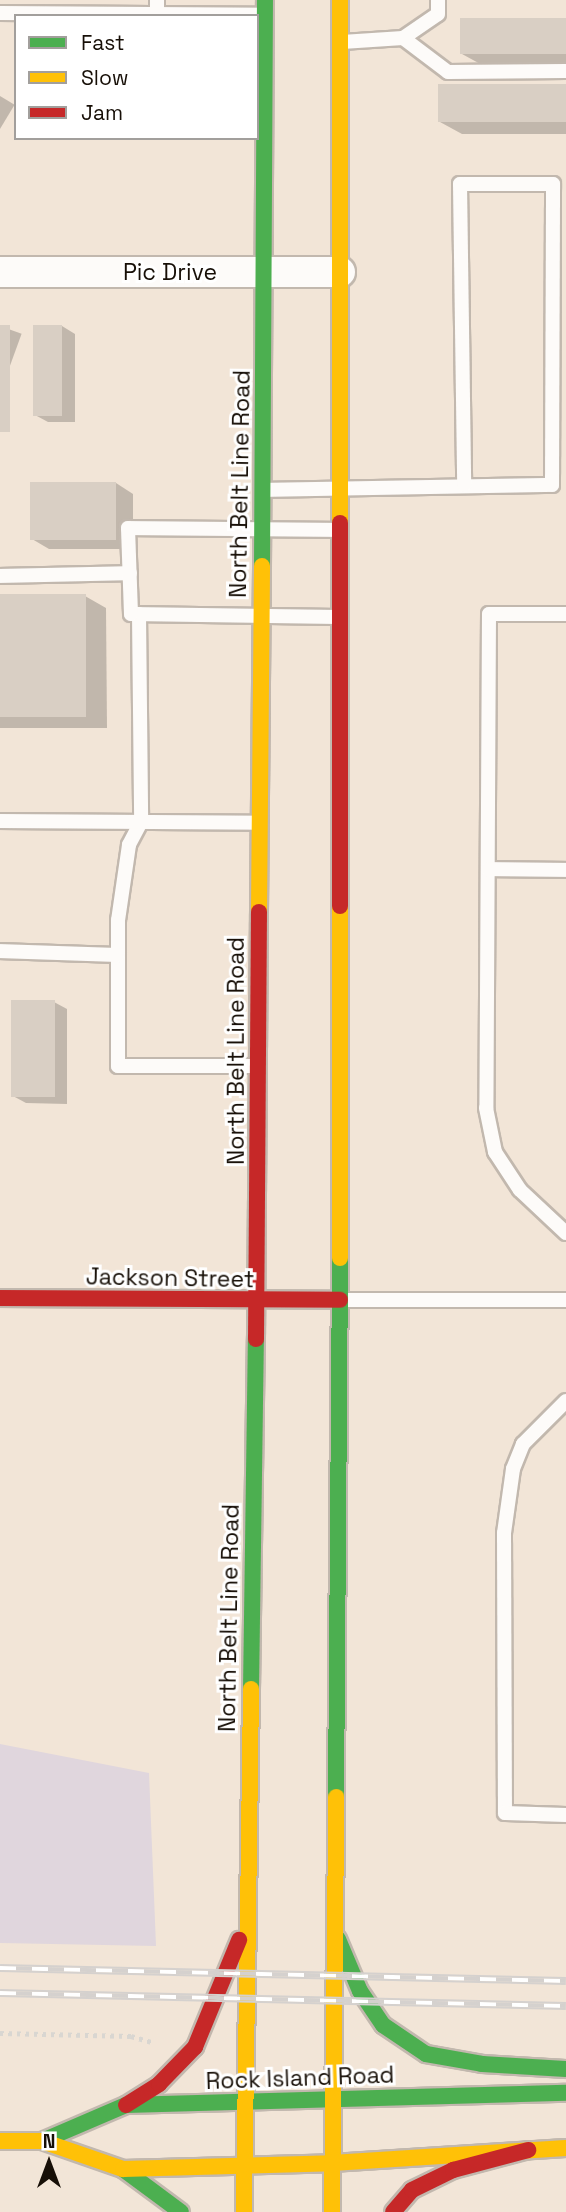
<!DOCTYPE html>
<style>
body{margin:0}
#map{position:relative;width:566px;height:2212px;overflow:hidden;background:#f2e5d7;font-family:"Space Grotesk",sans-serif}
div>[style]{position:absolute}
.green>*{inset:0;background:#e0d6dd}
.shadow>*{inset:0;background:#0003;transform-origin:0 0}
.building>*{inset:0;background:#d9cfc4;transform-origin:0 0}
.path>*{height:4.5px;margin-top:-2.25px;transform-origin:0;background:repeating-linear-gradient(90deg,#d9d6d1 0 3.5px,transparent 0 8.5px)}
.roads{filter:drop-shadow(2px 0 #c2b8ae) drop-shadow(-2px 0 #c2b8ae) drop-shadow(0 2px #c2b8ae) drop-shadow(0 -2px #c2b8ae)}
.lane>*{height:14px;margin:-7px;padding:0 7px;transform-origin:7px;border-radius:7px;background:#fdfbf9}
.street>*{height:30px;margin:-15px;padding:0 15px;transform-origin:15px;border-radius:15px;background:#fdfbf9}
.fast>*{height:16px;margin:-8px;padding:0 8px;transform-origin:8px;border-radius:8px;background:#4caf50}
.slow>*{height:16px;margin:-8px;padding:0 8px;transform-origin:8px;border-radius:8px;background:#ffc107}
.jam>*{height:16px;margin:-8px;padding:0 8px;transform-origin:8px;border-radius:8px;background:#c62828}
.rail>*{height:8px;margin-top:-4px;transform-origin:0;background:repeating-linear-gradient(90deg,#fff 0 16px,#d5d1ce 0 32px);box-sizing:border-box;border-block:2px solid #d5d1ce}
span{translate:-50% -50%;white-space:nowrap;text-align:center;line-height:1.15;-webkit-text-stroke:6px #fff;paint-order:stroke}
.street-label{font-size:23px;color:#170f07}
.legend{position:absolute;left:14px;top:14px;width:245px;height:126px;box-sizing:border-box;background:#fff;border:2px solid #a29f9c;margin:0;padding:9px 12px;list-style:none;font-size:21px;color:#170f07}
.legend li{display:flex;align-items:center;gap:14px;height:35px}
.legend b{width:35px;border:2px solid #a29f9c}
.north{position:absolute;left:14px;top:2128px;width:70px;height:70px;-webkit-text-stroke:5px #fff;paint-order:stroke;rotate:0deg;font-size:19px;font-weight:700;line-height:28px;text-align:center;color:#170f07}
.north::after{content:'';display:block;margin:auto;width:24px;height:32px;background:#170f07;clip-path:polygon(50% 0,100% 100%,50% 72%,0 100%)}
</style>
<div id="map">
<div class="green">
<i style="clip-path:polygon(0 1744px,149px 1773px,156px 1946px,0 1943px)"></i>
</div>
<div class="shadow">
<i style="clip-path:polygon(566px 20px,566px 65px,484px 66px,462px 54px)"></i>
<i style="clip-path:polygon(566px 86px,566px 134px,462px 134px,440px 122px)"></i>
<i style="left:0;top:96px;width:17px;height:78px;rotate:31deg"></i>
<i style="left:0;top:326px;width:23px;height:112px;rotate:20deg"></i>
<i style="clip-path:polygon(35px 326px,62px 326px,75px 334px,75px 422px,48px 422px,35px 415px)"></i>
<i style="clip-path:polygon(116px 483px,133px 494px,133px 549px,49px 549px,32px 539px)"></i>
<i style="clip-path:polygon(0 596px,85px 596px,106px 608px,107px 728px,0 728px)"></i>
<i style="clip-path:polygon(54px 1002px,67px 1009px,67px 1104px,26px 1103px,13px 1096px)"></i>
</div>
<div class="building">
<i style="left:566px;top:18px;width:36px;height:106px;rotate:90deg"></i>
<i style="left:566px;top:84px;width:38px;height:128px;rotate:90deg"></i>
<i style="left:0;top:325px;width:10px;height:107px"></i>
<i style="left:33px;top:325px;width:29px;height:91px"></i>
<i style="left:30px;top:482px;width:86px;height:58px"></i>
<i style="left:0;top:594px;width:86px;height:123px"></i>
<i style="left:11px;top:1000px;width:44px;height:97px"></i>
</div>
<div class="path">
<i style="left:0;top:2033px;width:131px;rotate:1.3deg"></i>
<i style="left:131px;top:2036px;width:22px;rotate:16deg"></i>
</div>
<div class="roads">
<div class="lane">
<i style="left:157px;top:0;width:14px;rotate:90deg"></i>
<i style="left:0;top:13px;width:265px;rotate:0.4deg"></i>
<i style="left:403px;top:38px;width:42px;rotate:-34.4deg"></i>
<i style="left:438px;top:14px;width:14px;rotate:-90deg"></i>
<i style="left:342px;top:42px;width:61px;rotate:-3.8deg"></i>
<i style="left:403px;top:38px;width:56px;rotate:37.1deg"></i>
<i style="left:448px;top:72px;width:118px;rotate:-0.5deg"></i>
<i style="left:265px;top:490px;width:287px;rotate:-1deg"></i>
<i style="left:552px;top:485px;width:301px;rotate:-89.8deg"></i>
<i style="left:553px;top:184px;width:93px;rotate:180deg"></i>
<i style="left:460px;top:184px;width:301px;rotate:89.2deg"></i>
<i style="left:0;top:576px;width:130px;rotate:-1.3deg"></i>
<i style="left:139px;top:614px;width:208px;rotate:89.4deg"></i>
<i style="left:141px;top:822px;width:26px;rotate:118deg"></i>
<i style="left:129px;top:845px;width:76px;rotate:98.3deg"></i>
<i style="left:118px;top:920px;width:146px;rotate:90deg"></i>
<i style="left:118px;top:1066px;width:138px"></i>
<i style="left:566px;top:614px;width:77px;rotate:180deg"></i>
<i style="left:489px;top:614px;width:494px;rotate:90.3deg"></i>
<i style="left:486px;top:1108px;width:45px;rotate:78.4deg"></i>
<i style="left:495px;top:1152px;width:45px;rotate:56.7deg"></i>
<i style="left:520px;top:1190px;width:63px;rotate:43.1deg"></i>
<i style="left:338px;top:617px;width:207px;rotate:-179.2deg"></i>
<i style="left:131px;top:614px;width:86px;rotate:-92deg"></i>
<i style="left:128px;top:528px;width:212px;rotate:0.5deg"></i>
<i style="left:0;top:821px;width:258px;rotate:0.4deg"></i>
<i style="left:488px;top:869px;width:78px;rotate:0.7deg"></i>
<i style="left:0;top:951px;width:118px;rotate:1.9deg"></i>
<i style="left:341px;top:1300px;width:225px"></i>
<i style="left:566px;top:1401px;width:61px;rotate:135deg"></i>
<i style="left:523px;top:1444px;width:27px;rotate:112deg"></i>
<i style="left:513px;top:1469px;width:65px;rotate:98deg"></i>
<i style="left:504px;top:1533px;width:280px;rotate:89.8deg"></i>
<i style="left:505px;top:1813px;width:61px;rotate:1.9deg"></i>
</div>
<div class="street">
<i style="left:0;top:272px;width:340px"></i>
</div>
<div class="fast">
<i style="left:262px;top:566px;width:566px;rotate:-89.7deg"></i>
<i style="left:251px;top:1689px;width:350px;rotate:-89.2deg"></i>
<i style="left:336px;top:1797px;width:539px;rotate:-89.57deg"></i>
<i style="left:338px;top:1939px;width:56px;rotate:67.1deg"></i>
<i style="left:360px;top:1991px;width:41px;rotate:55.9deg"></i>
<i style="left:383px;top:2025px;width:52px;rotate:34deg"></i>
<i style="left:426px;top:2054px;width:57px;rotate:10.1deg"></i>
<i style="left:482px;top:2064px;width:84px;rotate:3.4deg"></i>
<i style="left:42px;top:2141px;width:91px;rotate:-23.2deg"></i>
<i style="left:126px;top:2105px;width:440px;rotate:-1.6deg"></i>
<i style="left:123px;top:2169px;width:72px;rotate:36.6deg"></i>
</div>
<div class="slow">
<i style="left:340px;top:0;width:523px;rotate:90deg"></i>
<i style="left:340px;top:906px;width:352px;rotate:90deg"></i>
<i style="left:259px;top:912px;width:346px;rotate:-89.5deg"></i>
<i style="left:0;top:2141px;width:42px"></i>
<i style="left:42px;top:2141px;width:86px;rotate:19.1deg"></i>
<i style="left:123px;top:2169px;width:209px;rotate:-1.6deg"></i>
<i style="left:332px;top:2163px;width:234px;rotate:-3.7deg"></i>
<i style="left:244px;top:2212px;width:523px;rotate:-89.23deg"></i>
<i style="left:332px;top:2212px;width:415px;rotate:-89.4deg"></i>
</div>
<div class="jam">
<i style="left:340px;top:523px;width:383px;rotate:90deg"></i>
<i style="left:0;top:1298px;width:340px;rotate:0.3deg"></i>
<i style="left:256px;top:1339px;width:427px;rotate:-89.6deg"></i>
<i style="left:126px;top:2105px;width:39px;rotate:-32deg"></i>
<i style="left:159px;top:2084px;width:52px;rotate:-45.8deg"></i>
<i style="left:195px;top:2047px;width:116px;rotate:-67.6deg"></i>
<i style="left:393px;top:2212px;width:29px;rotate:-49deg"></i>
<i style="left:412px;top:2190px;width:46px;rotate:-26deg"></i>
<i style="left:453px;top:2170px;width:78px;rotate:-14.9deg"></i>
</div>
</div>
<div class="rail">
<i style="left:0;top:1968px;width:566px;rotate:1.32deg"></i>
<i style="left:0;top:1993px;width:566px;rotate:1.32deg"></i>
</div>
<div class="street-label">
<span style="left:170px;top:272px">Pic Drive</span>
<span style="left:240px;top:484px;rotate:-89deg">North Belt Line Road</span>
<span style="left:236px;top:1051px;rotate:-90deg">North Belt Line Road</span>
<span style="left:170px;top:1278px;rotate:1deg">Jackson Street</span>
<span style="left:229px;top:1618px;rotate:-89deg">North Belt Line Road</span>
<span style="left:300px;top:2078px;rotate:-2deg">Rock Island Road</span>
</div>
<ul class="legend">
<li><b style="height:9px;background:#4caf50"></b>Fast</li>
<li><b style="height:9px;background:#ffc107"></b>Slow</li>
<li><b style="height:9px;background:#c62828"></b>Jam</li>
</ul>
<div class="north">N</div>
</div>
